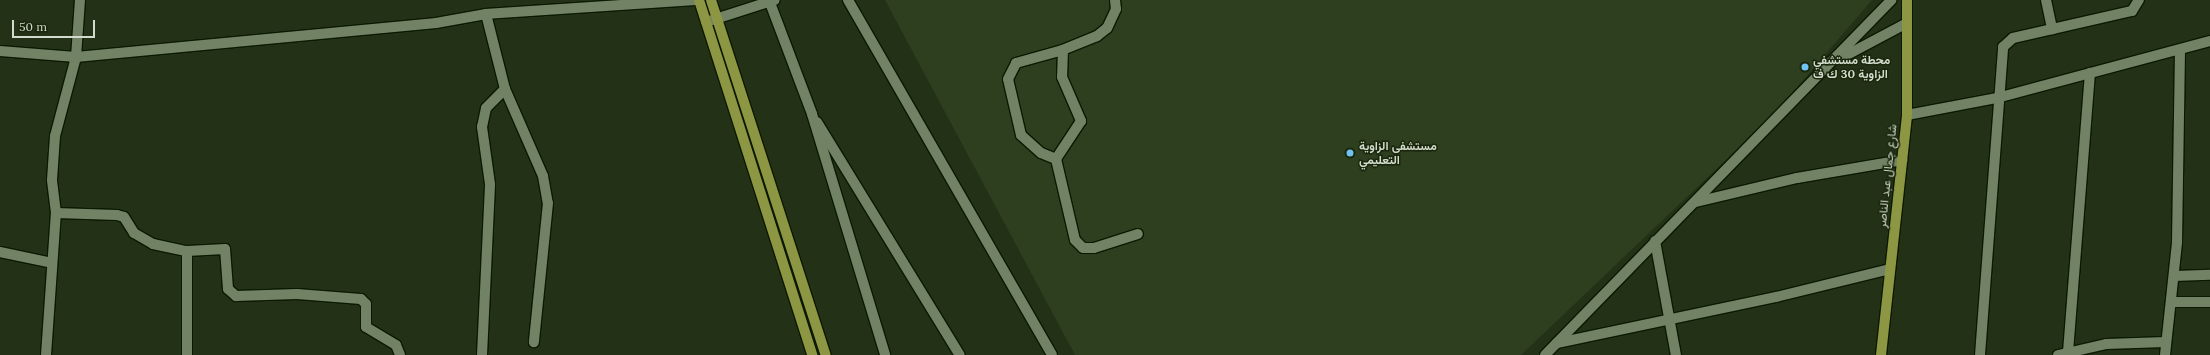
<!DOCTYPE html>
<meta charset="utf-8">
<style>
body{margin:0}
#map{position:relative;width:2210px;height:355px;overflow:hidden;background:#233217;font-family:Lora,Vazirmatn,serif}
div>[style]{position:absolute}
.built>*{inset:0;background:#2d3f1e}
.roads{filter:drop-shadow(1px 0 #0c1902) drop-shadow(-1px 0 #0c1902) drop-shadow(0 1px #0c1902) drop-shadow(0 -1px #0c1902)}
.minor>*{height:10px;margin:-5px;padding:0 5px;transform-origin:5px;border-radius:5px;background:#718364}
.major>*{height:10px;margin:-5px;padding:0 5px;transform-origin:5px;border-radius:5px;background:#8d9642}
.dots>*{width:11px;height:11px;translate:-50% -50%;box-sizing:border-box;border:2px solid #1a270d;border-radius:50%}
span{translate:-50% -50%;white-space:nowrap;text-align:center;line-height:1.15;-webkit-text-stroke:3px #1a270d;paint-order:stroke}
.poi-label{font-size:12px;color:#d2dbcb;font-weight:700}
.left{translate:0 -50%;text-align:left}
.street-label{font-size:12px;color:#d2dbcb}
.scale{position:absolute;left:12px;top:20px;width:83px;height:18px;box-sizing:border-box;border:2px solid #d2dbcb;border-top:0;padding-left:5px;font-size:12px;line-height:14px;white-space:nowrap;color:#d2dbcb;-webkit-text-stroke:3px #1a270d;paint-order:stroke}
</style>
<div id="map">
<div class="built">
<i style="clip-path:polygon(885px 0,1872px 0,1775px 113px,1521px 355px,1075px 355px)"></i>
</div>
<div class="roads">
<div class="minor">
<i style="left:769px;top:0;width:122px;rotate:69.3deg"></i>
<i style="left:812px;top:114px;width:252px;rotate:73.1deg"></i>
<i style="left:848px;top:0;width:409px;rotate:60.1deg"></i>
<i style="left:1115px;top:0;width:9px;rotate:84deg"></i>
<i style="left:1116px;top:9px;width:21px;rotate:115deg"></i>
<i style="left:1107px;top:28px;width:13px;rotate:141deg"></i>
<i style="left:1097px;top:36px;width:37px;rotate:158deg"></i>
<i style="left:1063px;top:50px;width:27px;rotate:92deg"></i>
<i style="left:1062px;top:77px;width:48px;rotate:66.6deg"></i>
<i style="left:1081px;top:121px;width:45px;rotate:123.3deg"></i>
<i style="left:1056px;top:159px;width:83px;rotate:76.8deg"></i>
<i style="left:1075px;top:240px;width:11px;rotate:45deg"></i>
<i style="left:1083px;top:248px;width:11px"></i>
<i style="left:1094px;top:248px;width:46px;rotate:-17.7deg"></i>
<i style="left:2046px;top:0;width:30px;rotate:78deg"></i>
<i style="left:486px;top:14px;width:77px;rotate:75.8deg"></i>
<i style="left:505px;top:89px;width:95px;rotate:66.4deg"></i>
<i style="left:543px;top:176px;width:27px;rotate:80deg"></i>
<i style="left:548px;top:203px;width:140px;rotate:95.8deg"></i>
<i style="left:706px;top:22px;width:72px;rotate:-17.7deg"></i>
<i style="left:0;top:51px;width:76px;rotate:4.5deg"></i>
<i style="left:76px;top:57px;width:362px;rotate:-5.4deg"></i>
<i style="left:436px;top:23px;width:51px;rotate:-10.2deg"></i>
<i style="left:486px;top:14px;width:209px;rotate:-3.8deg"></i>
<i style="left:1843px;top:57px;width:72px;rotate:-28deg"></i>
<i style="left:1907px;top:115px;width:92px;rotate:-10.7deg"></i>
<i style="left:1997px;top:98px;width:220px;rotate:-15deg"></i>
<i style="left:817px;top:122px;width:273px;rotate:58.5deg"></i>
<i style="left:1056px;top:159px;width:16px;rotate:-158deg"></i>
<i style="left:1041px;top:153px;width:27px;rotate:-138deg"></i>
<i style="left:1021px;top:135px;width:57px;rotate:-103.1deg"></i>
<i style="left:1008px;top:79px;width:18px;rotate:-63deg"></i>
<i style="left:1016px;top:63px;width:49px;rotate:-15.5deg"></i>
<i style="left:1696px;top:202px;width:104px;rotate:-13.4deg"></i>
<i style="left:1797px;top:178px;width:107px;rotate:-9.7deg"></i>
<i style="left:56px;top:213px;width:61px;rotate:1.9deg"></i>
<i style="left:117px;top:215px;width:7px;rotate:16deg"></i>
<i style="left:124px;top:217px;width:19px;rotate:58deg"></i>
<i style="left:134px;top:233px;width:22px;rotate:30deg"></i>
<i style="left:153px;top:244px;width:35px;rotate:12deg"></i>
<i style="left:187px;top:251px;width:38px;rotate:-3deg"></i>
<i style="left:225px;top:249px;width:40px;rotate:85.7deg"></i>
<i style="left:228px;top:289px;width:11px;rotate:41deg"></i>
<i style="left:236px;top:296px;width:61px;rotate:-1.9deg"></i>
<i style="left:297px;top:294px;width:64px;rotate:4.5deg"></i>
<i style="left:361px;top:299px;width:7px;rotate:45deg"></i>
<i style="left:366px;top:304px;width:23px;rotate:90deg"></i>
<i style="left:366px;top:327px;width:35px;rotate:31deg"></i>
<i style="left:396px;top:345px;width:11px;rotate:68deg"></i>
<i style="left:1655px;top:241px;width:116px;rotate:79.6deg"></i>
<i style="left:187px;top:251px;width:104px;rotate:90deg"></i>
<i style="left:0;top:252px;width:53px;rotate:11.9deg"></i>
<i style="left:2174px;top:276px;width:36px;rotate:-2deg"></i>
<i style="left:2171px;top:302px;width:39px"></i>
<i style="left:1557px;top:343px;width:224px;rotate:-11.9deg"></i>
<i style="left:1776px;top:297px;width:117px;rotate:-13.8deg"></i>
<i style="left:2068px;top:352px;width:280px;rotate:-85.5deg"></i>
<i style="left:46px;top:355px;width:142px;rotate:-86deg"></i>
<i style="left:56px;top:213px;width:33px;rotate:-97deg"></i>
<i style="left:52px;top:180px;width:44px;rotate:-86.1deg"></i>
<i style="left:55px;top:136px;width:82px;rotate:-75.1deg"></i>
<i style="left:76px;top:57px;width:57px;rotate:-86deg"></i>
<i style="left:482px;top:355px;width:171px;rotate:-87.3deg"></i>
<i style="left:490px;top:184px;width:58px;rotate:-98deg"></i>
<i style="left:482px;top:127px;width:19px;rotate:-78deg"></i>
<i style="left:486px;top:108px;width:27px;rotate:-45deg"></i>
<i style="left:1545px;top:355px;width:496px;rotate:-45.7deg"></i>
<i style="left:1980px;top:355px;width:309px;rotate:-85.7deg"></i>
<i style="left:2003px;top:47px;width:13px;rotate:-42deg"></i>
<i style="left:2013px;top:38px;width:122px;rotate:-12.8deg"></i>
<i style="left:2132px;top:11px;width:13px;rotate:-58deg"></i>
<i style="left:2058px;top:355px;width:49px;rotate:-12.9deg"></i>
<i style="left:2106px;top:344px;width:60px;rotate:-1.9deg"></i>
<i style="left:2165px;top:355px;width:114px;rotate:-83.9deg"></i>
<i style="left:2177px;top:242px;width:192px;rotate:-89.1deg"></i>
</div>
<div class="major">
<i style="left:699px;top:0;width:373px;rotate:72.3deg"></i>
<i style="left:711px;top:0;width:373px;rotate:72.1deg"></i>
<i style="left:1881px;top:355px;width:241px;rotate:-83.8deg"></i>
<i style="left:1907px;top:115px;width:115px;rotate:-90deg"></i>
</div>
</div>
<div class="dots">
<i style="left:1805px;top:67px;background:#6fc2f4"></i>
<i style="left:1350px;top:153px;background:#6fc2f4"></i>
</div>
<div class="poi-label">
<span class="left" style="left:1813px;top:67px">محطة مستشفي<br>الزاوية 30 ك ف</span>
<span class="left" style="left:1359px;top:153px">مستشفى الزاوية<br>التعليمي</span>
</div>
<div class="street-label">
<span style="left:1887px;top:176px;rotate:-84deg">شارع جمال عبد الناصر</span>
</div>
<div class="scale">50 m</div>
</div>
